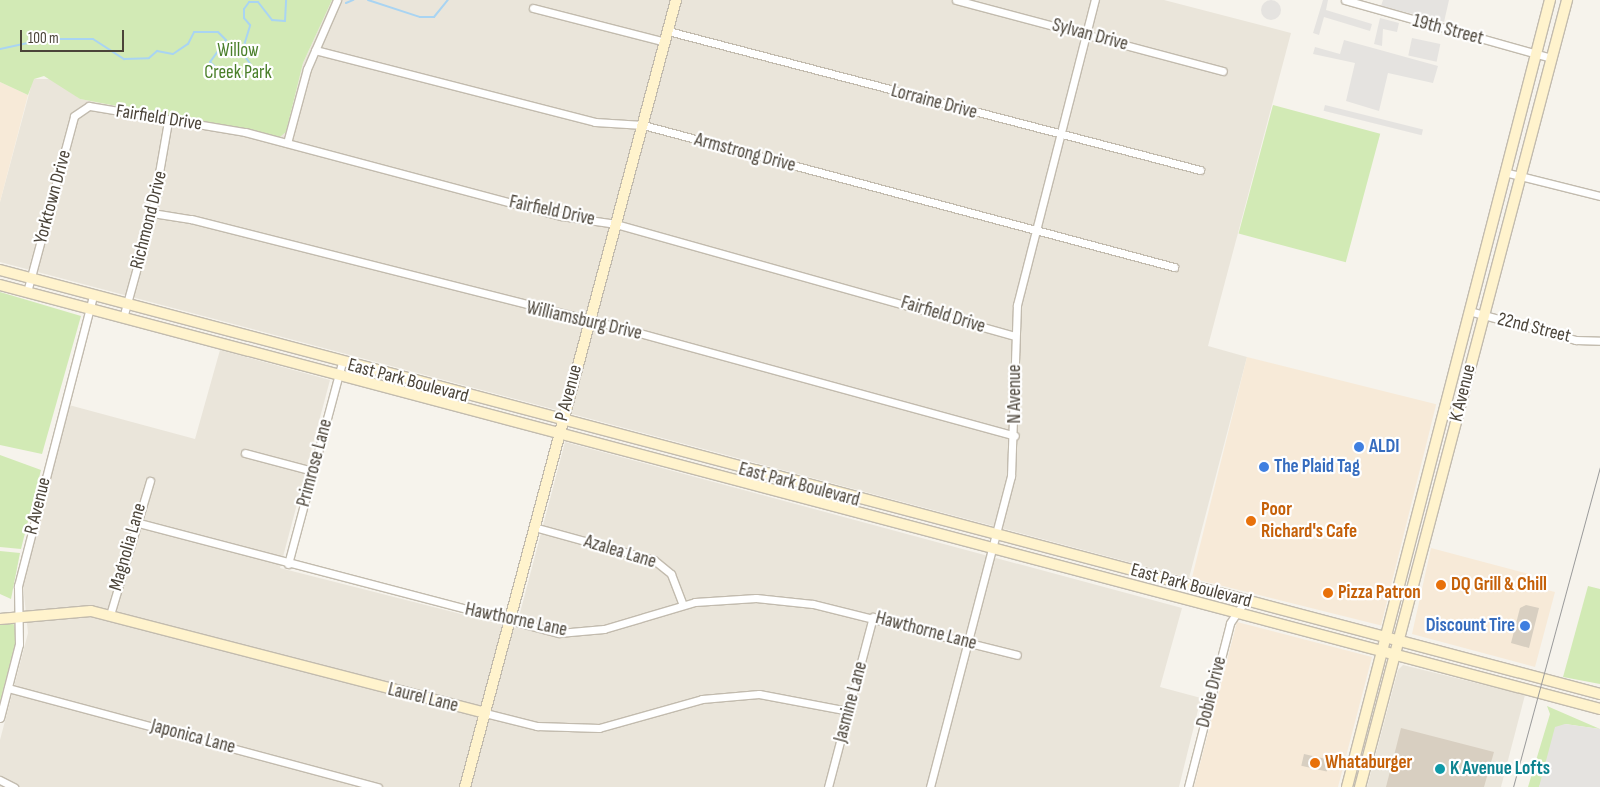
<!DOCTYPE html>
<style>
body{margin:0}
#map{position:relative;width:1600px;height:787px;overflow:hidden;background:#f6f3ec;font-family:"Sofia Sans Condensed",sans-serif}
div>[style]{position:absolute}
.residential>*{inset:0;background:#eae5da}
.commercial>*{inset:0;background:#f7ead8;transform-origin:0 0}
.green>*{inset:0;background:#d2eab5;transform-origin:0 0}
.parking>*{inset:0;background:#e5e3e0;transform-origin:0 0}
.round{border-radius:50%}
.stream>*{height:2px;margin:-1px;padding:0 1px;transform-origin:1px;border-radius:1px;background:#a9d4f2}
.building>*{inset:0;background:#d8cfc1;transform-origin:0 0}
.roads{filter:drop-shadow(1px 0 #c2bbae) drop-shadow(-1px 0 #c2bbae) drop-shadow(0 1px #c2bbae) drop-shadow(0 -1px #c2bbae)}
.street>*{height:7px;margin:-3.5px;padding:0 3.5px;transform-origin:3.5px;border-radius:3.5px;background:#fff}
.secondary>*{height:10px;margin:-5px;padding:0 5px;transform-origin:5px;border-radius:5px;background:#fff3cd}
.tram>*{height:1px;margin:-0.5px;padding:0 0.5px;transform-origin:0.5px;border-radius:0.5px;background:#9a9a9a}
.dots>*{width:14px;height:14px;translate:-50% -50%;box-sizing:border-box;border:2px solid #fff;border-radius:50%}
span{translate:-50% -50%;white-space:nowrap;text-align:center;line-height:1.15;-webkit-text-stroke:4.5px #fff;paint-order:stroke}
.street-label{font-size:19px;color:#4b4439}
.park-label{font-size:19px;color:#4a7f2a}
.shop-label{font-size:19px;color:#366cbe;font-weight:700}
.left{translate:0 -50%;text-align:left}
.right{translate:-100% -50%;text-align:right}
.food-label{font-size:19px;color:#c56008;font-weight:700}
.culture-label{font-size:19px;color:#0d838f;font-weight:700}
.scale{position:absolute;left:20px;top:30px;width:104px;height:22px;box-sizing:border-box;border:2px solid #4b4439;border-top:0;padding-left:6px;font-size:15px;line-height:18px;white-space:nowrap;color:#4b4439;-webkit-text-stroke:4px #fff;paint-order:stroke}
</style>
<div id="map">
<div class="residential">
<i style="clip-path:polygon(332px 0,1164px 0,1291px 33px,1208px 346px,1247px 357px,1189px 578px,0 262px,0 202px,33px 79px,53px 79px,80px 99px,280px 137px,286px 132px,303px 63px)"></i>
<i style="clip-path:polygon(220px 350px,330px 380px,280px 568px,516px 628px,565px 442px,1182px 608px,1160px 687px,1201px 698px,1179px 787px,0 787px,0 740px,28px 633px,23px 585px,69px 405px,195px 439px)"></i>
<i style="clip-path:polygon(1403px 665px,1525px 695px,1501px 787px,1367px 787px,1398px 670px)"></i>
</div>
<div class="commercial">
<i style="clip-path:polygon(0 82px,28px 95px,0 202px)"></i>
<i style="left:1247px;top:357px;width:195px;height:228px;rotate:14deg"></i>
<i style="clip-path:polygon(1431px 548px,1529px 574px,1527px 585px,1555px 592px,1535px 667px,1412px 634px)"></i>
<i style="clip-path:polygon(1237px 622px,1372px 657px,1338px 787px,1194px 787px)"></i>
</div>
<div class="green">
<i style="clip-path:polygon(0 0,332px 0,303px 63px,286px 132px,280px 137px,80px 99px,44px 76px,34px 79px,28px 95px,0 82px)"></i>
<i style="left:1273px;top:105px;width:111px;height:133px;rotate:15deg"></i>
<i style="clip-path:polygon(0 292px,81px 316px,42px 454px,0 445px)"></i>
<i style="clip-path:polygon(0 455px,41px 470px,21px 549px,0 547px)"></i>
<i style="clip-path:polygon(0 551px,20px 553px,11px 599px,0 594px)"></i>
<i style="clip-path:polygon(1588px 586px,1600px 589px,1600px 684px,1563px 677px)"></i>
<i style="clip-path:polygon(13px 622px,17px 637px,0 702px,0 623px)"></i>
<i style="clip-path:polygon(1547px 706px,1600px 729px,1565px 724px,1539px 787px,1528px 787px,1550px 714px)"></i>
</div>
<div class="parking">
<i style="clip-path:polygon(1323px 0,1328px 0,1326px 10px,1372px 24px,1370px 31px,1324px 17px,1319px 35px,1313px 33px)"></i>
<i style="clip-path:polygon(1383px 0,1449px 0,1444px 22px,1381px 6px)"></i>
<i class="round" style="left:1261px;top:0;width:20px;height:20px"></i>
<i style="clip-path:polygon(1380px 18px,1399px 23px,1397px 32px,1383px 29px,1382px 46px,1374px 44px)"></i>
<i style="left:1412px;top:38px;width:29px;height:18px;rotate:12deg"></i>
<i style="clip-path:polygon(1344px 40px,1438px 66px,1433px 83px,1388px 73px,1379px 111px,1346px 101px,1355px 63px,1313px 54px,1315px 47px,1340px 54px)"></i>
<i style="left:1325px;top:105px;width:101px;height:6px;rotate:14deg"></i>
<i style="clip-path:polygon(1565px 724px,1600px 729px,1600px 787px,1539px 787px,1555px 727px)"></i>
</div>
<div class="stream">
<i style="left:368px;top:0;width:55px;rotate:18.1deg"></i>
<i style="left:420px;top:17px;width:14px"></i>
<i style="left:434px;top:17px;width:22px;rotate:-51deg"></i>
<i style="left:346px;top:3px;width:8px;rotate:-23deg"></i>
<i style="left:0;top:49px;width:47px;rotate:-12.3deg"></i>
<i style="left:46px;top:39px;width:47px"></i>
<i style="left:93px;top:39px;width:37px;rotate:33deg"></i>
<i style="left:124px;top:59px;width:25px;rotate:-2deg"></i>
<i style="left:149px;top:58px;width:11px;rotate:-41deg"></i>
<i style="left:157px;top:51px;width:16px;rotate:11deg"></i>
<i style="left:173px;top:54px;width:18px;rotate:-34deg"></i>
<i style="left:188px;top:44px;width:13px;rotate:-63deg"></i>
<i style="left:194px;top:32px;width:24px"></i>
<i style="left:218px;top:32px;width:11px;rotate:45deg"></i>
<i style="left:226px;top:40px;width:27px;rotate:126deg"></i>
<i style="left:210px;top:62px;width:19px;rotate:43deg"></i>
<i style="left:224px;top:75px;width:11px;rotate:15deg"></i>
<i style="left:235px;top:78px;width:16px;rotate:-14deg"></i>
<i style="left:251px;top:74px;width:9px;rotate:-90deg"></i>
<i style="left:251px;top:65px;width:16px;rotate:-125deg"></i>
<i style="left:242px;top:52px;width:28px;rotate:-73deg"></i>
<i style="left:250px;top:25px;width:9px;rotate:-131deg"></i>
<i style="left:244px;top:18px;width:9px;rotate:-90deg"></i>
<i style="left:244px;top:9px;width:9px;rotate:-54deg"></i>
<i style="left:249px;top:2px;width:9px"></i>
<i style="left:258px;top:2px;width:23px;rotate:52deg"></i>
<i style="left:272px;top:20px;width:13px;rotate:4deg"></i>
<i style="left:285px;top:21px;width:21px;rotate:-87deg"></i>
</div>
<div class="building">
<i style="clip-path:polygon(1526px 605px,1539px 608px,1529px 648px,1511px 643px,1520px 608px)"></i>
<i style="clip-path:polygon(1401px 728px,1494px 752px,1484px 787px,1386px 787px)"></i>
<i style="left:1304px;top:754px;width:26px;height:12px;rotate:13deg"></i>
</div>
<div class="roads">
<div class="street">
<i style="left:956px;top:0;width:276px;rotate:14.9deg"></i>
<i style="left:1345px;top:0;width:215px;rotate:15.7deg"></i>
<i style="left:533px;top:8px;width:136px;rotate:14.4deg"></i>
<i style="left:668px;top:31px;width:550px;rotate:14.64deg"></i>
<i style="left:315px;top:50px;width:289px;rotate:14.4deg"></i>
<i style="left:595px;top:122px;width:48px;rotate:3.6deg"></i>
<i style="left:643px;top:125px;width:550px;rotate:14.97deg"></i>
<i style="left:287px;top:143px;width:77px;rotate:-74.9deg"></i>
<i style="left:307px;top:69px;width:75px;rotate:-66.5deg"></i>
<i style="left:1504px;top:172px;width:99px;rotate:14deg"></i>
<i style="left:152px;top:213px;width:39px;rotate:9deg"></i>
<i style="left:191px;top:219px;width:448px;rotate:14.2deg"></i>
<i style="left:625px;top:329px;width:404px;rotate:15.3deg"></i>
<i style="left:27px;top:292px;width:182px;rotate:-75deg"></i>
<i style="left:74px;top:116px;width:18px;rotate:-34deg"></i>
<i style="left:89px;top:106px;width:158px;rotate:9.5deg"></i>
<i style="left:245px;top:132px;width:327px;rotate:14.9deg"></i>
<i style="left:561px;top:216px;width:56px;rotate:8.3deg"></i>
<i style="left:616px;top:224px;width:414px;rotate:15.7deg"></i>
<i style="left:1469px;top:311px;width:111px;rotate:15.2deg"></i>
<i style="left:1576px;top:340px;width:24px;rotate:2deg"></i>
<i style="left:123px;top:318px;width:109px;rotate:-74.6deg"></i>
<i style="left:152px;top:213px;width:93px;rotate:-80.1deg"></i>
<i style="left:245px;top:453px;width:70px;rotate:14.8deg"></i>
<i style="left:135px;top:522px;width:438px;rotate:14.7deg"></i>
<i style="left:559px;top:633px;width:45px;rotate:-5.1deg"></i>
<i style="left:604px;top:629px;width:95px;rotate:-16.5deg"></i>
<i style="left:695px;top:602px;width:61px;rotate:-3.8deg"></i>
<i style="left:756px;top:598px;width:57px;rotate:6deg"></i>
<i style="left:813px;top:604px;width:210px;rotate:14deg"></i>
<i style="left:534px;top:527px;width:124px;rotate:15.4deg"></i>
<i style="left:654px;top:560px;width:22px;rotate:39deg"></i>
<i style="left:671px;top:574px;width:33px;rotate:69deg"></i>
<i style="left:288px;top:564px;width:208px;rotate:-75deg"></i>
<i style="left:110px;top:615px;width:140px;rotate:-73.4deg"></i>
<i style="left:8px;top:688px;width:383px;rotate:15deg"></i>
<i style="left:485px;top:713px;width:54px;rotate:14deg"></i>
<i style="left:537px;top:726px;width:62px;rotate:1.8deg"></i>
<i style="left:599px;top:728px;width:107px;rotate:-15.7deg"></i>
<i style="left:702px;top:699px;width:57px;rotate:-5deg"></i>
<i style="left:759px;top:694px;width:92px;rotate:10.7deg"></i>
<i style="left:0;top:718px;width:76px;rotate:-75.6deg"></i>
<i style="left:19px;top:644px;width:58px;rotate:-91deg"></i>
<i style="left:18px;top:586px;width:301px;rotate:-75.5deg"></i>
<i style="left:0;top:780px;width:16px;rotate:27deg"></i>
<i style="left:828px;top:787px;width:176px;rotate:-75.2deg"></i>
<i style="left:930px;top:787px;width:321px;rotate:-75.4deg"></i>
<i style="left:1011px;top:476px;width:171px;rotate:-88deg"></i>
<i style="left:1017px;top:305px;width:315px;rotate:-75.7deg"></i>
<i style="left:1188px;top:787px;width:169px;rotate:-75.6deg"></i>
<i style="left:1230px;top:623px;width:27px;rotate:-56deg"></i>
</div>
<div class="secondary">
<i style="left:0;top:270px;width:1655px;rotate:14.84deg"></i>
<i style="left:0;top:285px;width:1655px;rotate:14.84deg"></i>
<i style="left:0;top:619px;width:91px;rotate:-5deg"></i>
<i style="left:91px;top:611px;width:407px;rotate:14.5deg"></i>
<i style="left:465px;top:787px;width:815px;rotate:-74.99deg"></i>
<i style="left:1347px;top:787px;width:813px;rotate:-75.54deg"></i>
<i style="left:1360px;top:787px;width:814px;rotate:-75.26deg"></i>
</div>
</div>
<div class="tram">
<i style="left:1513px;top:787px;width:332px;rotate:-74.8deg"></i>
</div>
<div class="dots">
<i style="left:1359px;top:447px;background:#3f7fe0"></i>
<i style="left:1264px;top:467px;background:#3f7fe0"></i>
<i style="left:1251px;top:521px;background:#e8710a"></i>
<i style="left:1441px;top:585px;background:#e8710a"></i>
<i style="left:1328px;top:593px;background:#e8710a"></i>
<i style="left:1525px;top:626px;background:#3f7fe0"></i>
<i style="left:1315px;top:763px;background:#e8710a"></i>
<i style="left:1440px;top:769px;background:#0f9aa8"></i>
</div>
<div class="street-label">
<span style="left:1448px;top:30px;rotate:15deg">19th Street</span>
<span style="left:1090px;top:35px;rotate:15deg">Sylvan Drive</span>
<span style="left:934px;top:102px;rotate:15deg">Lorraine Drive</span>
<span style="left:159px;top:118px;rotate:9deg">Fairfield Drive</span>
<span style="left:745px;top:153px;rotate:15deg">Armstrong Drive</span>
<span style="left:53px;top:197px;rotate:-75deg">Yorktown Drive</span>
<span style="left:552px;top:211px;rotate:12deg">Fairfield Drive</span>
<span style="left:149px;top:220px;rotate:-76deg">Richmond Drive</span>
<span style="left:943px;top:315px;rotate:17deg">Fairfield Drive</span>
<span style="left:584px;top:321px;rotate:13deg">Williamsburg Drive</span>
<span style="left:1534px;top:328px;rotate:14deg">22nd Street</span>
<span style="left:408px;top:381px;rotate:15deg">East Park Boulevard</span>
<span style="left:569px;top:393px;rotate:-75deg">P Avenue</span>
<span style="left:1463px;top:393px;rotate:-76deg">K Avenue</span>
<span style="left:1015px;top:394px;rotate:-90deg">N Avenue</span>
<span style="left:315px;top:463px;rotate:-75deg">Primrose Lane</span>
<span style="left:799px;top:485px;rotate:15deg">East Park Boulevard</span>
<span style="left:38px;top:506px;rotate:-76deg">R Avenue</span>
<span style="left:128px;top:547px;rotate:-74deg">Magnolia Lane</span>
<span style="left:620px;top:552px;rotate:17deg">Azalea Lane</span>
<span style="left:1191px;top:586px;rotate:15deg">East Park Boulevard</span>
<span style="left:516px;top:620px;rotate:12deg">Hawthorne Lane</span>
<span style="left:926px;top:631px;rotate:15deg">Hawthorne Lane</span>
<span style="left:1212px;top:692px;rotate:-76deg">Dobie Drive</span>
<span style="left:423px;top:698px;rotate:14deg">Laurel Lane</span>
<span style="left:851px;top:702px;rotate:-75deg">Jasmine Lane</span>
<span style="left:193px;top:737px;rotate:15deg">Japonica Lane</span>
</div>
<div class="park-label">
<span style="left:238px;top:62px">Willow<br>Creek Park</span>
</div>
<div class="shop-label">
<span class="left" style="left:1369px;top:447px">ALDI</span>
<span class="left" style="left:1274px;top:467px">The Plaid Tag</span>
<span class="right" style="left:1515px;top:626px">Discount Tire</span>
</div>
<div class="food-label">
<span class="left" style="left:1261px;top:521px">Poor<br>Richard's Cafe</span>
<span class="left" style="left:1451px;top:585px">DQ Grill &amp; Chill</span>
<span class="left" style="left:1338px;top:593px">Pizza Patron</span>
<span class="left" style="left:1325px;top:763px">Whataburger</span>
</div>
<div class="culture-label">
<span class="left" style="left:1450px;top:769px">K Avenue Lofts</span>
</div>
<div class="scale">100 m</div>
</div>
